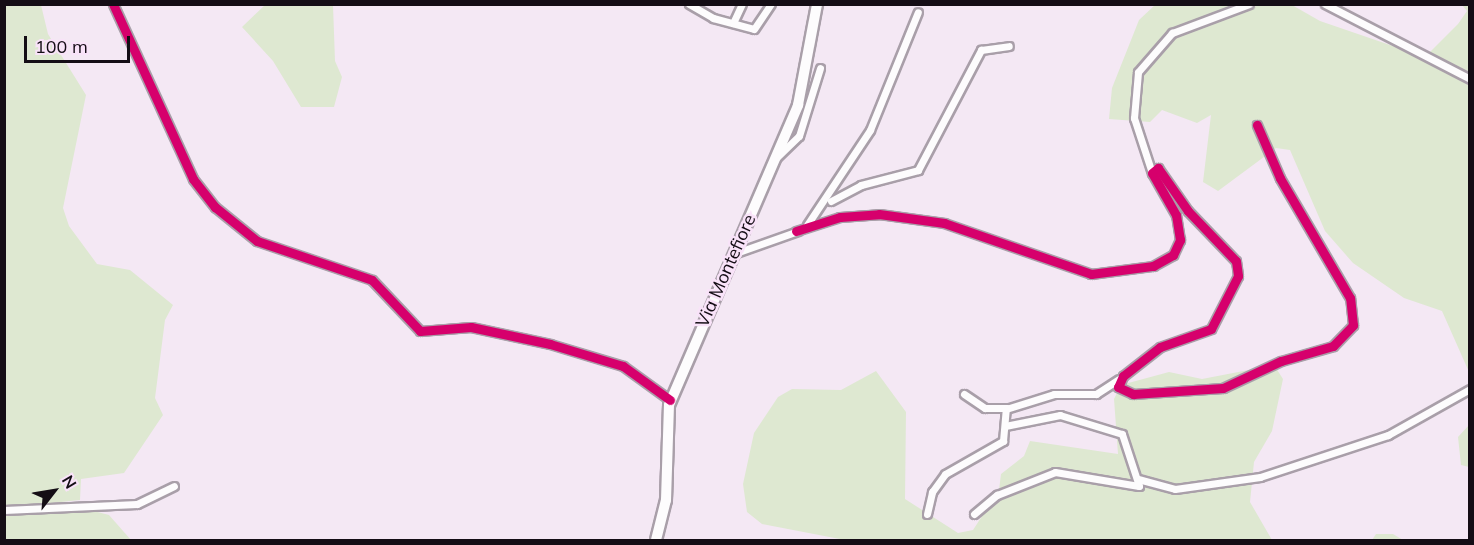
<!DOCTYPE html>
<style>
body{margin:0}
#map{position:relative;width:1474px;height:545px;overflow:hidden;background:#f4e8f4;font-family:Mulish,sans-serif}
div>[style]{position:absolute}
.green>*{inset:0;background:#dee8d1}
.roads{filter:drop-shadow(2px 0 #a99fa9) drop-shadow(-2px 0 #a99fa9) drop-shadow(0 2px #a99fa9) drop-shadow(0 -2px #a99fa9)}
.minor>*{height:7px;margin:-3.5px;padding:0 3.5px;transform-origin:3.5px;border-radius:3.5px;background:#fdfcfd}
.secondary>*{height:10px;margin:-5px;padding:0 5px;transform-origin:5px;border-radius:5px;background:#fdfcfd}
.cycleway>*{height:9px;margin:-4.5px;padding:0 4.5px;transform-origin:4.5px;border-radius:4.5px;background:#d6006c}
span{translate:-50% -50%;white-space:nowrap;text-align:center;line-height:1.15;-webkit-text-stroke:5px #f9e3f9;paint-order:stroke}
.street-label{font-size:18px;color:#140d15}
.frame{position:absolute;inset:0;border:6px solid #140d15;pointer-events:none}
.north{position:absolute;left:24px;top:461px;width:60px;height:60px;-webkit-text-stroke:4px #f9e3f9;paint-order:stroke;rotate:59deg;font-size:16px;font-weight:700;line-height:24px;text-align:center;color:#140d15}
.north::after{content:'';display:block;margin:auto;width:21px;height:27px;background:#140d15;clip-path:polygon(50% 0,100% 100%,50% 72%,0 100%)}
.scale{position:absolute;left:24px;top:36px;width:106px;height:27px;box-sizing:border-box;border:3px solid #140d15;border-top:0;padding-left:8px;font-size:18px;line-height:21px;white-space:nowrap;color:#140d15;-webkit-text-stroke:4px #f9e3f9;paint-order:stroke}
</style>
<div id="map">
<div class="green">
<i style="clip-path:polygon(4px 5px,41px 5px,48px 34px,86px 95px,63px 208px,69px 226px,97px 264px,130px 270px,173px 305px,165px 320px,155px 398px,163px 415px,124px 473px,81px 479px,80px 500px,5px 508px)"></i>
<i style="clip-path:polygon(265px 5px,333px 5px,335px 61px,342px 77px,334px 107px,301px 107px,273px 61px,242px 27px)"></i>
<i style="clip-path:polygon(1155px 5px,1292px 5px,1320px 21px,1425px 57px,1458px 24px,1467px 11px,1462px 5px,1469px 5px,1469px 372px,1442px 311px,1404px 298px,1353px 263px,1325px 231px,1290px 150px,1276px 148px,1218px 191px,1203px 182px,1211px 115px,1197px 123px,1162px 110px,1150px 122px,1109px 119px,1112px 88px,1139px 20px)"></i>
<i style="clip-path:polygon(1274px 365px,1283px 379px,1272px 431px,1254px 462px,1250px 502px,1272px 540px,845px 540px,762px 524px,747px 512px,743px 484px,754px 433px,778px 397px,792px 389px,841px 390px,876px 371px,906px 412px,905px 499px,958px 533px,973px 530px,999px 490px,1001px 474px,1024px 456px,1030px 441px,1118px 454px,1114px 399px,1121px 385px,1169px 372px,1202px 379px)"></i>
<i style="clip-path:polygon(1469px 425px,1469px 467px,1461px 465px,1458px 437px)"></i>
<i style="clip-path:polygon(86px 509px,109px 515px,131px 540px,5px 540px,5px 515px)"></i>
<i style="clip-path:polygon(1376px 534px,1393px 534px,1403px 540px,1372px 540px)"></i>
</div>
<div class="roads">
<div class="minor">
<i style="left:113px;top:4px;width:192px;rotate:65.4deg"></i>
<i style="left:193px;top:179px;width:36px;rotate:52deg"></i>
<i style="left:215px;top:207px;width:54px;rotate:39deg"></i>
<i style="left:257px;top:241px;width:121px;rotate:18.7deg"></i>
<i style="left:372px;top:280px;width:70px;rotate:46.7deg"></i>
<i style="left:420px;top:331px;width:51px;rotate:-4.5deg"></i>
<i style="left:471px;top:327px;width:81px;rotate:12.1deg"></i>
<i style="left:550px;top:344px;width:76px;rotate:16.8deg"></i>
<i style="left:623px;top:366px;width:58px;rotate:35.9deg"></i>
<i style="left:689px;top:4px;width:28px;rotate:30deg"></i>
<i style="left:713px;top:18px;width:42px;rotate:15deg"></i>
<i style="left:754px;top:29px;width:30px;rotate:-56deg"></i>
<i style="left:1325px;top:4px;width:163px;rotate:27.3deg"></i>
<i style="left:733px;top:23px;width:21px;rotate:-65deg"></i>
<i style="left:775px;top:159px;width:33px;rotate:-44deg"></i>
<i style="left:799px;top:136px;width:71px;rotate:-72.8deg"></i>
<i style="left:1152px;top:173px;width:58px;rotate:-108.1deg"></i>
<i style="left:1134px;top:118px;width:46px;rotate:-85deg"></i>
<i style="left:1138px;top:72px;width:52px;rotate:-48.9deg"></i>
<i style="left:1172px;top:33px;width:82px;rotate:-20.6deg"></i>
<i style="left:831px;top:201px;width:34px;rotate:-28deg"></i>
<i style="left:861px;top:185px;width:59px;rotate:-14.7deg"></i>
<i style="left:918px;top:170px;width:136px;rotate:-62.3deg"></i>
<i style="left:981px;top:50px;width:28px;rotate:-8deg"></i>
<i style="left:807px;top:225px;width:114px;rotate:-56.4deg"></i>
<i style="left:870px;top:130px;width:127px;rotate:-67.9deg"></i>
<i style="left:796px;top:231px;width:46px;rotate:-17.7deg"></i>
<i style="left:840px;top:217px;width:39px;rotate:-4deg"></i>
<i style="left:879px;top:214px;width:66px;rotate:7.9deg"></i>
<i style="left:944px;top:223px;width:156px;rotate:19.1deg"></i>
<i style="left:1091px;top:274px;width:63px;rotate:-7.4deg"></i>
<i style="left:1153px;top:266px;width:23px;rotate:-29deg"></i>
<i style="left:1173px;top:255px;width:17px;rotate:-65deg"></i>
<i style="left:1180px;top:240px;width:25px;rotate:-99deg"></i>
<i style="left:1176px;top:215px;width:48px;rotate:-119.7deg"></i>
<i style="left:1152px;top:173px;width:8px;rotate:-40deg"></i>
<i style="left:1158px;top:168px;width:52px;rotate:55.1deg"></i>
<i style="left:1188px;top:211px;width:69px;rotate:46.2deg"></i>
<i style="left:1236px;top:261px;width:15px;rotate:82deg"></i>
<i style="left:1238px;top:276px;width:59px;rotate:117deg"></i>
<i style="left:1211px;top:329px;width:54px;rotate:160.6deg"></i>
<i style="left:1160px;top:347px;width:47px;rotate:141.9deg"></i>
<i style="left:1123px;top:376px;width:12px;rotate:114deg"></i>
<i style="left:1118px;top:387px;width:17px;rotate:25deg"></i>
<i style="left:1133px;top:394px;width:90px;rotate:-3.8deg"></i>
<i style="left:1223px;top:388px;width:64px;rotate:-25deg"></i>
<i style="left:1281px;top:361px;width:54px;rotate:-16.1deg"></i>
<i style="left:1333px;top:346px;width:29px;rotate:-46deg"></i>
<i style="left:1353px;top:325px;width:27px;rotate:-96deg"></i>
<i style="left:1350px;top:298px;width:139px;rotate:-120.3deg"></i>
<i style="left:1280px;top:178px;width:58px;rotate:-113.5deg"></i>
<i style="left:733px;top:254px;width:69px;rotate:-19.5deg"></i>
<i style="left:964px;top:394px;width:25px;rotate:34deg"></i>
<i style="left:985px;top:408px;width:22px"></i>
<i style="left:1138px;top:479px;width:38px;rotate:15deg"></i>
<i style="left:1175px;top:489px;width:86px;rotate:-8deg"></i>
<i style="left:1260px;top:477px;width:135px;rotate:-18.2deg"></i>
<i style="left:1388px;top:435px;width:94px;rotate:-29.3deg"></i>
<i style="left:4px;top:510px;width:133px;rotate:-2.6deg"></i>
<i style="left:137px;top:504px;width:41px;rotate:-25.9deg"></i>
<i style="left:927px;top:514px;width:23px;rotate:-77deg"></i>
<i style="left:932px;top:492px;width:22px;rotate:-54deg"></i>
<i style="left:945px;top:474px;width:67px;rotate:-29.6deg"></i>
<i style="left:1003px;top:441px;width:32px;rotate:-85deg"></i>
<i style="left:1006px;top:409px;width:50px;rotate:-17.4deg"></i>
<i style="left:1054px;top:394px;width:42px"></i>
<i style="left:1096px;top:394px;width:27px;rotate:-33deg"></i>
<i style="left:974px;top:514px;width:30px;rotate:-40deg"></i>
<i style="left:997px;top:495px;width:62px;rotate:-21.6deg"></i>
<i style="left:1055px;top:472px;width:85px;rotate:9.5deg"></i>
<i style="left:1139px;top:486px;width:55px;rotate:-108.1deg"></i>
<i style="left:1122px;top:434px;width:65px;rotate:-163deg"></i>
<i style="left:1060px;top:415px;width:56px;rotate:168.7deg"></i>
</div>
<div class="secondary">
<i style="left:656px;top:540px;width:41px;rotate:-76deg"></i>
<i style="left:666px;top:500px;width:95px;rotate:-88.2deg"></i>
<i style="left:669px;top:405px;width:327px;rotate:-66.7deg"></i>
<i style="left:798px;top:105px;width:103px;rotate:-79.3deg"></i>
</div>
</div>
<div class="cycleway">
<i style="left:113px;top:4px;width:192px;rotate:65.4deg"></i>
<i style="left:193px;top:179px;width:36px;rotate:52deg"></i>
<i style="left:215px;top:207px;width:54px;rotate:39deg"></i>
<i style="left:257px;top:241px;width:121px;rotate:18.7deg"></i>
<i style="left:372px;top:280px;width:70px;rotate:46.7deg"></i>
<i style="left:420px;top:331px;width:51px;rotate:-4.5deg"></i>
<i style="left:471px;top:327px;width:81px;rotate:12.1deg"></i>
<i style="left:550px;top:344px;width:76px;rotate:16.8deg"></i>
<i style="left:623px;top:366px;width:58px;rotate:35.9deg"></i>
<i style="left:796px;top:231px;width:46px;rotate:-17.7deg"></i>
<i style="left:840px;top:217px;width:39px;rotate:-4deg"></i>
<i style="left:879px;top:214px;width:66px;rotate:7.9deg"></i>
<i style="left:944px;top:223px;width:156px;rotate:19.1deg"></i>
<i style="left:1091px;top:274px;width:63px;rotate:-7.4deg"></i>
<i style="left:1153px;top:266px;width:23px;rotate:-29deg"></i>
<i style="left:1173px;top:255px;width:17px;rotate:-65deg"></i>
<i style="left:1180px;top:240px;width:25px;rotate:-99deg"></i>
<i style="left:1176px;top:215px;width:48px;rotate:-119.7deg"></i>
<i style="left:1152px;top:173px;width:8px;rotate:-40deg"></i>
<i style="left:1158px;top:168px;width:52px;rotate:55.1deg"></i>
<i style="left:1188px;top:211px;width:69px;rotate:46.2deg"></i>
<i style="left:1236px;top:261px;width:15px;rotate:82deg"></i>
<i style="left:1238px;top:276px;width:59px;rotate:117deg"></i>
<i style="left:1211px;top:329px;width:54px;rotate:160.6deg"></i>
<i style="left:1160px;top:347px;width:47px;rotate:141.9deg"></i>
<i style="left:1123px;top:376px;width:12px;rotate:114deg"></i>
<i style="left:1118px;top:387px;width:17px;rotate:25deg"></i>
<i style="left:1133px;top:394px;width:90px;rotate:-3.8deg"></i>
<i style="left:1223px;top:388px;width:64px;rotate:-25deg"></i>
<i style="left:1281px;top:361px;width:54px;rotate:-16.1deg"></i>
<i style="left:1333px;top:346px;width:29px;rotate:-46deg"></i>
<i style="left:1353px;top:325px;width:27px;rotate:-96deg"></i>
<i style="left:1350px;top:298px;width:139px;rotate:-120.3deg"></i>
<i style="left:1280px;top:178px;width:58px;rotate:-113.5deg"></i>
</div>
<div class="street-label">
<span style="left:726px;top:271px;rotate:-66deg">Via Montefiore</span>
</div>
<div class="frame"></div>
<div class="north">N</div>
<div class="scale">100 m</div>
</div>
